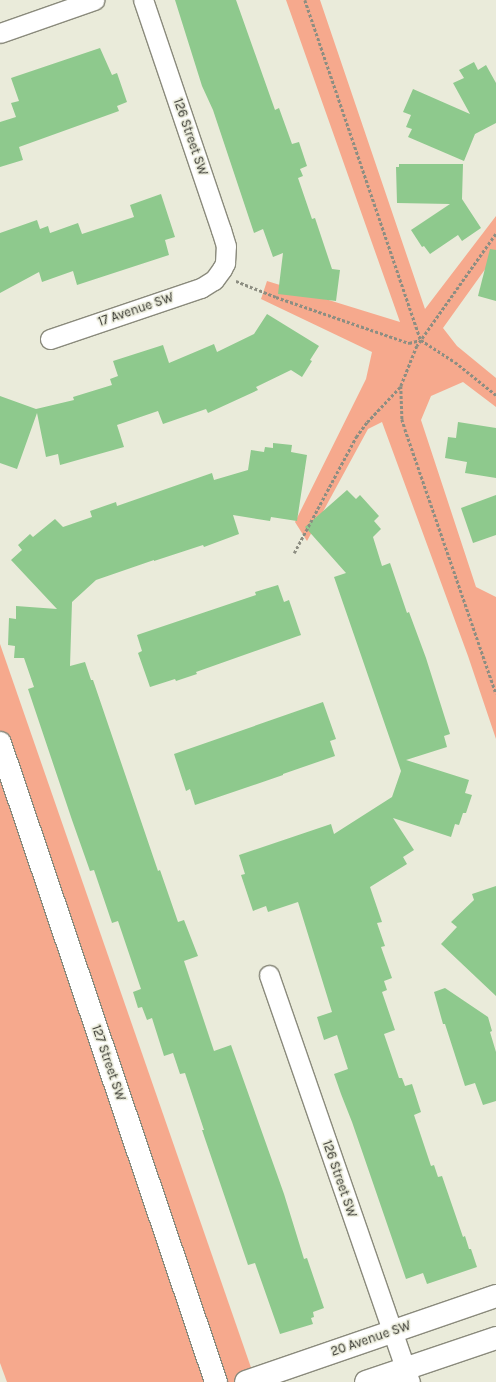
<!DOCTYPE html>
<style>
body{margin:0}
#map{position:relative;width:496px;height:1382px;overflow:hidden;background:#eaebda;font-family:Karla,sans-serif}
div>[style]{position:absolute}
.green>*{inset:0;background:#f6a98d}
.building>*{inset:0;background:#8ec98d}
.path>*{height:2.5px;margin-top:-1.25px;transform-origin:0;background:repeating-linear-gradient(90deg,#8d8e82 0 3px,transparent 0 5px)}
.roads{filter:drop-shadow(1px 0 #8a8a7c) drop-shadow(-1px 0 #8a8a7c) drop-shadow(0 1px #8a8a7c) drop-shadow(0 -1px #8a8a7c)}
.street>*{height:19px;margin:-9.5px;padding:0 9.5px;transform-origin:9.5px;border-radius:9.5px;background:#fff}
.secondary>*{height:22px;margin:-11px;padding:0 11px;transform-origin:11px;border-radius:11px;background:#fff}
span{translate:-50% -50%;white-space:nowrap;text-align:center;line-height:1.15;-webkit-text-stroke:3px #eaebda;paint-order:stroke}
.street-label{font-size:13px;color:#383832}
</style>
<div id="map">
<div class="green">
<i style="clip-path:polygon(286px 0,320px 0,425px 309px,496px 216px,496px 254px,443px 328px,457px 346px,496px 378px,496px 407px,463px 382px,431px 396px,421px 420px,476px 587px,496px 597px,496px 739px,468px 656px,382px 422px,368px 429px,307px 541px,295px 522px,366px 379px,372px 352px,261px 299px,267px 281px,400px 322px)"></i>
<i style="clip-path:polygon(0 644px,256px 1382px,7px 1382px,0 1363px)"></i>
</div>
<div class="building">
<i style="clip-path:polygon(175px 0,236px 0,275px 110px,279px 108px,292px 144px,299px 142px,307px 166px,300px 169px,303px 176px,298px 178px,312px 219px,315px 218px,332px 269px,340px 270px,336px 301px,278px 294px,283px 253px,273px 257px,263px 229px,254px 233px,213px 110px,202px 86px)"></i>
<i style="clip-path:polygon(100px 48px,112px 75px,117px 73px,127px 102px,117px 106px,119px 111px,19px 147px,23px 160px,0 167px,0 122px,16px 117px,11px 103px,19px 101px,11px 78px)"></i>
<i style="clip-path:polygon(474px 62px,478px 70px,486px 65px,496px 83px,496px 123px,475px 134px,464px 161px,408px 137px,412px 129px,406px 127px,411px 115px,403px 112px,413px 89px,470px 114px,453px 83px,464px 78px,459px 70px)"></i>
<i style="clip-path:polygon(399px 164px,463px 164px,462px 199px,481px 228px,462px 241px,458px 235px,430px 254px,424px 246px,422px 247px,411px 230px,450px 204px,397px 203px,396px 167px,399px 167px)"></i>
<i style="clip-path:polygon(161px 194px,175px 237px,165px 240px,169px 255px,77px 285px,73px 271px,42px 282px,39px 272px,0 293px,0 233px,37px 220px,40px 229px,48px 226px,50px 233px,78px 223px,82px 234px,134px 217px,130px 205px)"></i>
<i style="clip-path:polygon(490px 249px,496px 250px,496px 301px,478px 296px)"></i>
<i style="clip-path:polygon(267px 314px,319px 346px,310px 360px,312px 361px,302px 377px,291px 370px,256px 387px,258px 390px,208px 413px,206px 409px,163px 424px,158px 411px,117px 425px,124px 447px,60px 465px,58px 454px,46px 457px,37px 413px,17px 469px,0 463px,0 396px,36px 409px,74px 400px,73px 397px,112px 385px,110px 379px,118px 376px,113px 361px,163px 345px,169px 363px,214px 344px,217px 352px,254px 334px)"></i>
<i style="clip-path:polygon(458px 422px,496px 428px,496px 478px,465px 473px,467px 462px,445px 458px,448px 437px,456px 438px)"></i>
<i style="clip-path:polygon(273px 443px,292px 445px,291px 452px,307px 455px,297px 521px,271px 517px,270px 521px,233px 515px,239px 534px,204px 547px,203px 545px,154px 561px,154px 560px,96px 580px,72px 602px,70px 666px,85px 662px,91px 680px,93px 680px,158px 871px,160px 870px,178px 922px,184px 920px,198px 956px,184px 961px,214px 1051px,231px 1045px,284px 1194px,304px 1259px,307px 1258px,324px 1308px,313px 1312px,314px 1317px,311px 1318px,313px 1324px,280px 1334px,255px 1263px,248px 1265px,202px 1130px,204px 1130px,185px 1073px,180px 1074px,173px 1053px,164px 1056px,152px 1018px,147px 1020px,142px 1007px,138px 1008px,133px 992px,141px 989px,118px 921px,112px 923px,94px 870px,90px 871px,72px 820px,28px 689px,34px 687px,24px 658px,14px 658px,15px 646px,8px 645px,9px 618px,16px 619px,16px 606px,57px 609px,11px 560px,22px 550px,18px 545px,30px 534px,33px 537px,55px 519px,63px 527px,92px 517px,90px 511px,116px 502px,117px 506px,212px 473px,214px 480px,248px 470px,251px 450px,264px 452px,265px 447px,273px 448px)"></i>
<i style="clip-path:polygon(347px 490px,356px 499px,360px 495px,379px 516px,374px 521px,381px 529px,373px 537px,382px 566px,390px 563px,407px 613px,409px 612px,426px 658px,450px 734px,444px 736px,447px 747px,406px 760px,469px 780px,465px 793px,472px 795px,466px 813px,463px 813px,459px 825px,455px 824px,451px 837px,393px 818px,414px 850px,403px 857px,407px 864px,370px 887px,382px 922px,377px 923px,385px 946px,381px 947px,392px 978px,384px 981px,387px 990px,382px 992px,395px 1030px,384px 1034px,399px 1078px,402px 1078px,405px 1086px,412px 1084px,421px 1112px,414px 1115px,431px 1166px,434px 1165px,438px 1177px,442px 1176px,463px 1237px,465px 1236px,469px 1249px,471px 1249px,477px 1267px,427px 1284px,423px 1273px,406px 1279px,352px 1122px,341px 1094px,334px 1074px,348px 1069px,337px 1035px,324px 1040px,317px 1017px,332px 1012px,298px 902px,268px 912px,266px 906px,253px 911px,241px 875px,245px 874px,239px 855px,331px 824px,334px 834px,392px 797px,401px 771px,334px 577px,346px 573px,305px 527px)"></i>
<i style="clip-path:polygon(496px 495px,496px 535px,473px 543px,461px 508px)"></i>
<i style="clip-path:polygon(278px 585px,284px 602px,289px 600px,301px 635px,196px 672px,197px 674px,176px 681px,175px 679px,150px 687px,138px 653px,142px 651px,137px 635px,256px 595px,255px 592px)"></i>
<i style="clip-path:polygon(323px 702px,336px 739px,330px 741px,335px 756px,283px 774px,283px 775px,195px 805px,190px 789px,186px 791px,174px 754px)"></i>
<i style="clip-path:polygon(496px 886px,496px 996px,441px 944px,457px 927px,451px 922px,474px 900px,472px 894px)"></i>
<i style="clip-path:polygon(445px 988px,488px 1017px,492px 1031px,490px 1032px,496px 1052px,496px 1101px,483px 1105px,475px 1083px,465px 1086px,445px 1024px,443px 1024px,434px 992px)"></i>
</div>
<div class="path">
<i style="left:305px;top:0;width:359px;rotate:71.2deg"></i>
<i style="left:421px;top:340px;width:40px;rotate:32.9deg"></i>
<i style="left:455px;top:362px;width:53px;rotate:38.8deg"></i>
<i style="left:496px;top:234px;width:137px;rotate:125.2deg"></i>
<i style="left:417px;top:346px;width:43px;rotate:111.8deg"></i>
<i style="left:401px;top:386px;width:33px;rotate:88deg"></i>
<i style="left:402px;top:419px;width:10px;rotate:73deg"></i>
<i style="left:405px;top:429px;width:280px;rotate:71deg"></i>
<i style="left:236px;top:281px;width:43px;rotate:21.8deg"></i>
<i style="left:276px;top:297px;width:141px;rotate:19.1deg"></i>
<i style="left:409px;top:343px;width:11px;rotate:-15deg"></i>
<i style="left:294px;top:553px;width:132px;rotate:-61.9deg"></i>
<i style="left:356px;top:437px;width:19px;rotate:-54deg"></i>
<i style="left:367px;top:422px;width:50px;rotate:-46.6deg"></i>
</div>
<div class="roads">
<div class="street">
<i style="left:0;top:33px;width:100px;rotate:-19.3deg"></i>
<i style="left:50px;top:339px;width:159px;rotate:-18.7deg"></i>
<i style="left:201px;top:288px;width:15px;rotate:-32deg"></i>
<i style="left:214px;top:280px;width:14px;rotate:-54deg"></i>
<i style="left:222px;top:269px;width:7px;rotate:-63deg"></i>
<i style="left:225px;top:263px;width:17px;rotate:-87deg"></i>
<i style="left:226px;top:246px;width:17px;rotate:-107deg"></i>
<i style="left:221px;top:230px;width:243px;rotate:-108.7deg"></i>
<i style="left:269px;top:975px;width:431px;rotate:70.9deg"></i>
</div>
<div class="secondary">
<i style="left:0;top:743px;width:675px;rotate:71.32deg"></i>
<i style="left:246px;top:1382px;width:264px;rotate:-19deg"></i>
<i style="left:366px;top:1382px;width:137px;rotate:-18.7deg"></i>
</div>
</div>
<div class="street-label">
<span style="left:190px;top:137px;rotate:71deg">126 Street SW</span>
<span style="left:136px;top:310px;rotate:-19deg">17 Avenue SW</span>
<span style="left:108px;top:1063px;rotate:71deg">127 Street SW</span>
<span style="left:339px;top:1179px;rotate:71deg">126 Street SW</span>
<span style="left:371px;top:1339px;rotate:-19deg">20 Avenue SW</span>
</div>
</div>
